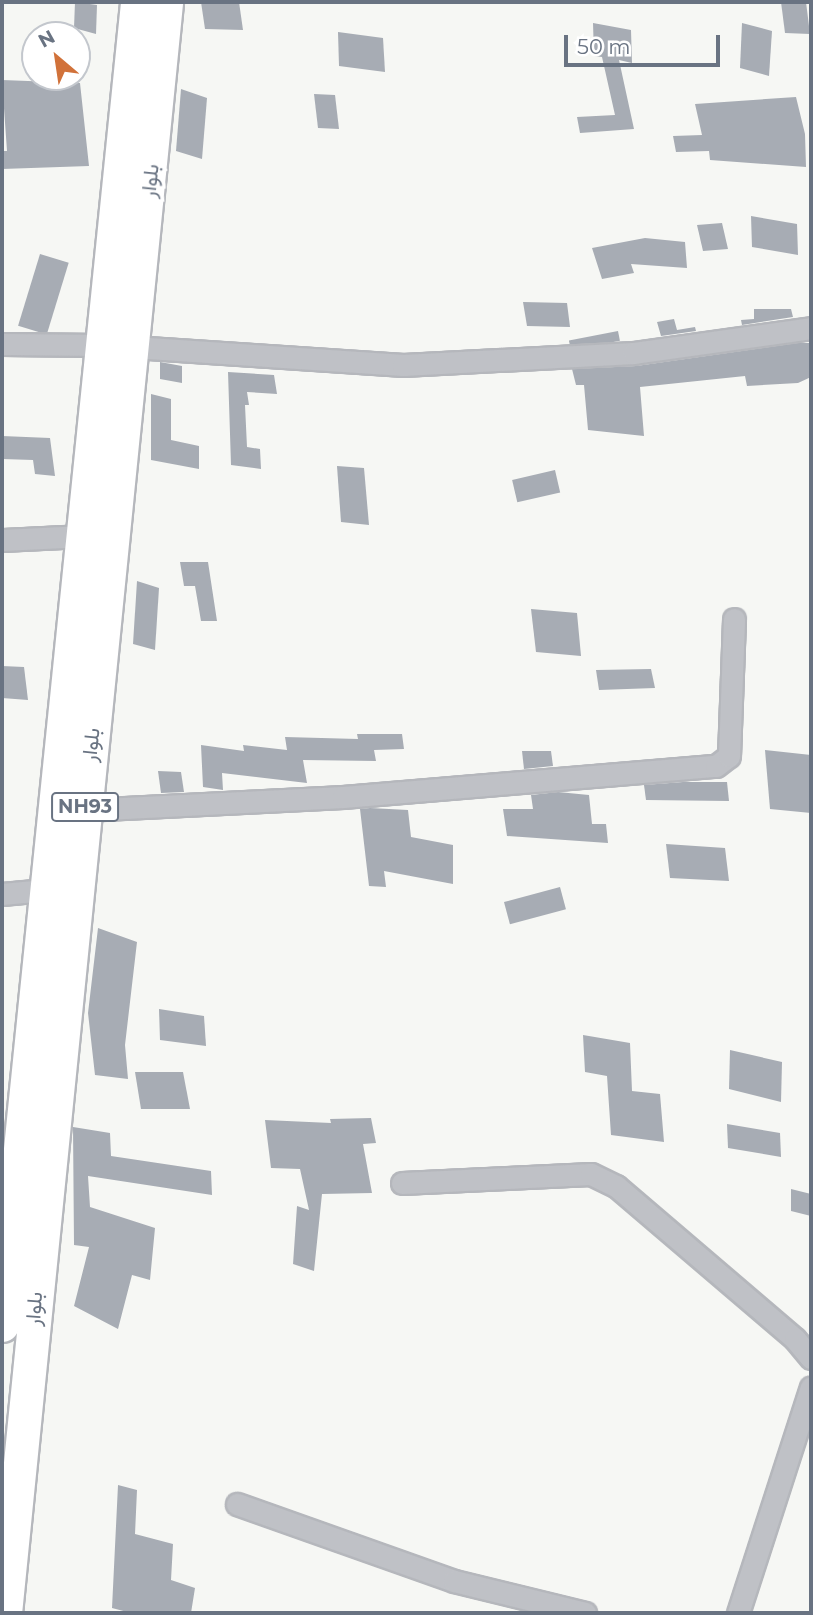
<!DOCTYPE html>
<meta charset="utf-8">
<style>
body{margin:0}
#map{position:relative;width:813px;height:1615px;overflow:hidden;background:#f6f7f4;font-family:Montserrat,Vazirmatn,sans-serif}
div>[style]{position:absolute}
.building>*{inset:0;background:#a7acb4;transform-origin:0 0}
.roads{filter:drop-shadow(2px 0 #b5b7bc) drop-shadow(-2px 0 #b5b7bc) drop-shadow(0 2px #b5b7bc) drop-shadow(0 -2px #b5b7bc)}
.street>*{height:21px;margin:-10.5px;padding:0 10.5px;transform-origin:10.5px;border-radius:10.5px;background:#bfc1c6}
.primary>*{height:33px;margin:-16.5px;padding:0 16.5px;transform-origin:16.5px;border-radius:16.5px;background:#fff}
span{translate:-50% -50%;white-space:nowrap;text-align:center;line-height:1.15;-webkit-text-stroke:7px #fff;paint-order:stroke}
.shield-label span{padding:2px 5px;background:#fff;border:2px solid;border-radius:5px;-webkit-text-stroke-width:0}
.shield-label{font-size:19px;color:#697382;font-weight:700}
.street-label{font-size:21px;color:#697382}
.frame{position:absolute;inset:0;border:4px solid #697382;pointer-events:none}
.north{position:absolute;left:21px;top:21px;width:70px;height:70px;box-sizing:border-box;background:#fff;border:2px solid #c3c7cd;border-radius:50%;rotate:331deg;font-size:19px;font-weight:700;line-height:28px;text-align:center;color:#697382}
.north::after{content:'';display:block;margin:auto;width:24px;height:32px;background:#d1723a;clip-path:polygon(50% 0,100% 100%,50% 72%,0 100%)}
.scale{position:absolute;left:564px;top:35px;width:156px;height:32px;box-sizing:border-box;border:4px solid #697382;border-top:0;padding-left:9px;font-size:21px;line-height:24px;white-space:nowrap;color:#697382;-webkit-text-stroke:5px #fff;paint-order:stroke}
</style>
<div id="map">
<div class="building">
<i style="clip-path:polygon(75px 2px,97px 5px,96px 34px,74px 28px)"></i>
<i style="clip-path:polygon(201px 2px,239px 2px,243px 30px,205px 29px)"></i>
<i style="clip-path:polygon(781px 2px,806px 2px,810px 34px,785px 33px)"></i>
<i style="clip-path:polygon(593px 23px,631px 30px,632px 63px,619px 60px,634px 129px,580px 133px,577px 117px,615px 115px,602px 57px,594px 56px)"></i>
<i style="clip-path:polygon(742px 23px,772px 31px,769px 76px,740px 68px)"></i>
<i style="clip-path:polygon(338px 32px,383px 38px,385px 72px,339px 66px)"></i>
<i style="clip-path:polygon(2px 80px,80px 83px,89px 166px,2px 169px,2px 151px,7px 151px)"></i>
<i style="clip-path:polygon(181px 89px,207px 98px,202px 159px,176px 151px)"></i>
<i style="clip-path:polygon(314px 94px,335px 95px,339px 129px,318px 128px)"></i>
<i style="clip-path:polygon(796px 97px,805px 134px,806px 167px,710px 160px,709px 151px,676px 152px,673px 136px,702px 135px,695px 104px)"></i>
<i style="clip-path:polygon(751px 216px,797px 224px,798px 255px,752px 247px)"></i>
<i style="clip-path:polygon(722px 223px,728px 249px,703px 251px,697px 225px)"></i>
<i style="clip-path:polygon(645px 238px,685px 242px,687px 268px,631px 264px,634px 273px,602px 279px,592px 248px)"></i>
<i style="left:40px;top:254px;width:30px;height:75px;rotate:17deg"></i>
<i style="clip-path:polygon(523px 302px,567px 303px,570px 327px,527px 326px)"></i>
<i style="clip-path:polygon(754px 309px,791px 309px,793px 317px,742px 325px,741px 320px,754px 319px)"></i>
<i style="clip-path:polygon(674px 319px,677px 330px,695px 327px,696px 331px,661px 336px,657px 322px)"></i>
<i style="left:618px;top:331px;width:10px;height:50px;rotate:79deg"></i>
<i style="clip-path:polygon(797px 343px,811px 343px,811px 377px,798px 383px,747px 386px,745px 376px,640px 387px,644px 436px,588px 430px,584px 385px,576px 385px,572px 369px,636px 366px)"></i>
<i style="clip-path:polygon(160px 362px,182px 366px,182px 383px,160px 379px)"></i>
<i style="clip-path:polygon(228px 372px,274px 375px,277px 394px,247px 392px,249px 405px,245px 405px,247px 447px,260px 449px,261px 469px,231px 465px)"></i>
<i style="clip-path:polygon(151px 394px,171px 399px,171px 440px,199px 446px,199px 469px,151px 460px)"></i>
<i style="clip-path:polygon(2px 436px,50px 438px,55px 476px,35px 474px,33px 460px,2px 459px)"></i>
<i style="clip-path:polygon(337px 466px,364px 468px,369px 525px,341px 522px)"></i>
<i style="left:555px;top:470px;width:23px;height:44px;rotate:77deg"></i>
<i style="clip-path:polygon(180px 562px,208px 562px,217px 621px,201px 621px,195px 586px,184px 586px)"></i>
<i style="clip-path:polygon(137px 581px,159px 588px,155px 650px,133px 644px)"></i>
<i style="clip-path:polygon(531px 609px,577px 613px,581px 656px,536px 652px)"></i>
<i style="clip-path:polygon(2px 666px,24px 667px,28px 700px,2px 698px)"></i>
<i style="clip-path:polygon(651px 669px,655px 688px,599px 690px,596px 670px)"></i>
<i style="clip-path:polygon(357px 734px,402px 734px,404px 749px,374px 750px,376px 761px,303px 760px,307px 783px,222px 773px,223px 790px,203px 787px,201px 745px,244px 751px,243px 745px,287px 750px,285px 737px,358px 739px)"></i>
<i style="clip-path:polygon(765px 750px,811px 755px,811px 813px,770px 809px)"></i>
<i style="clip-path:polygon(522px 751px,551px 751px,553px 766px,524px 769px)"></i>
<i style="clip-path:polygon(158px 771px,181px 772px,184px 792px,161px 793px)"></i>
<i style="clip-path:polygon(683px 782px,727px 782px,729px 801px,646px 800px,644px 785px)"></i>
<i style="clip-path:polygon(558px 792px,589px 795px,592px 824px,606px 824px,608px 843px,507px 836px,503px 809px,533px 809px,531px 795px)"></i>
<i style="clip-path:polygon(370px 808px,408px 810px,411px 837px,453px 845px,453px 884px,384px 871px,386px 887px,369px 886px,360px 809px)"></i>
<i style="clip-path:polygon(666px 844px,725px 848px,729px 881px,670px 878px)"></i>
<i style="left:560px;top:887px;width:23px;height:58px;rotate:75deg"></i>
<i style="clip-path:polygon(98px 928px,137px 942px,125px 1045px,128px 1079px,95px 1075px,88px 1013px)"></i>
<i style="clip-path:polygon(159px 1009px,204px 1016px,206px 1046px,160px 1040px)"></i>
<i style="clip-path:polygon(583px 1035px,630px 1043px,632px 1091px,660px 1094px,664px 1142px,611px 1135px,607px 1076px,585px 1072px)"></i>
<i style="clip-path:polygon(730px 1050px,782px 1062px,781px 1102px,729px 1089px)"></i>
<i style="clip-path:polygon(135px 1072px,183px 1072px,190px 1109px,141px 1109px)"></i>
<i style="clip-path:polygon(371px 1118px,376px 1143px,363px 1144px,372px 1193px,322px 1194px,314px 1271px,293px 1264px,297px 1206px,309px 1210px,300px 1169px,271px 1168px,265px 1120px,331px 1123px,330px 1119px)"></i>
<i style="clip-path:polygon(727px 1124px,780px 1133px,781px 1157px,728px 1148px)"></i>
<i style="clip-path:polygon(73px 1127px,110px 1133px,111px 1156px,211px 1171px,212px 1195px,88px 1176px,90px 1207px,155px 1228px,150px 1280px,132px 1275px,118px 1329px,74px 1306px,89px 1247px,74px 1245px)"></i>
<i style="clip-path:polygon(791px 1189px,811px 1194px,811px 1216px,791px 1211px)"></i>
<i style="clip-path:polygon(118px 1485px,137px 1490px,135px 1534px,173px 1544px,171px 1580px,195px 1588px,191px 1613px,131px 1613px,112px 1608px)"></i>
</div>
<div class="roads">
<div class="street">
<i style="left:2px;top:344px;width:101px;rotate:0.6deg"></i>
<i style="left:103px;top:345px;width:301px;rotate:3.8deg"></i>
<i style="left:403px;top:365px;width:231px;rotate:-3deg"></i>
<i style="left:634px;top:353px;width:179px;rotate:-8deg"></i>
<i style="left:2px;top:540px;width:81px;rotate:-2.8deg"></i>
<i style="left:85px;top:810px;width:258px;rotate:-2.9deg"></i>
<i style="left:343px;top:797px;width:374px;rotate:-4.8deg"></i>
<i style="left:716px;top:766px;width:16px;rotate:-38deg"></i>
<i style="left:729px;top:756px;width:137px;rotate:-87.9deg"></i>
<i style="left:2px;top:894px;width:43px;rotate:-5.3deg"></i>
<i style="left:402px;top:1183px;width:189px;rotate:-2.7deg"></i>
<i style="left:591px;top:1174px;width:28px;rotate:26deg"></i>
<i style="left:616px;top:1186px;width:235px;rotate:40.5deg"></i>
<i style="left:795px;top:1339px;width:25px;rotate:50deg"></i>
<i style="left:237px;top:1504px;width:230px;rotate:19.5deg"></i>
<i style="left:454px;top:1581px;width:135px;rotate:13.7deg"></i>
<i style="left:738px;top:1613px;width:237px;rotate:-72.1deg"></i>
</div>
<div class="primary">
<i style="left:2px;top:1325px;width:1330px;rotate:-84.17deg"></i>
<i style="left:5px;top:1613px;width:1619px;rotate:-84.29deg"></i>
</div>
</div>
<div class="shield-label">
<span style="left:85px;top:807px">NH93</span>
</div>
<div class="street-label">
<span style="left:150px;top:181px;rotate:-84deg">بلوار</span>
<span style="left:91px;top:745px;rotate:-84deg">بلوار</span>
<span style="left:34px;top:1309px;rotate:-86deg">بلوار</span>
</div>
<div class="frame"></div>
<div class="north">N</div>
<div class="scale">50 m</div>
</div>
